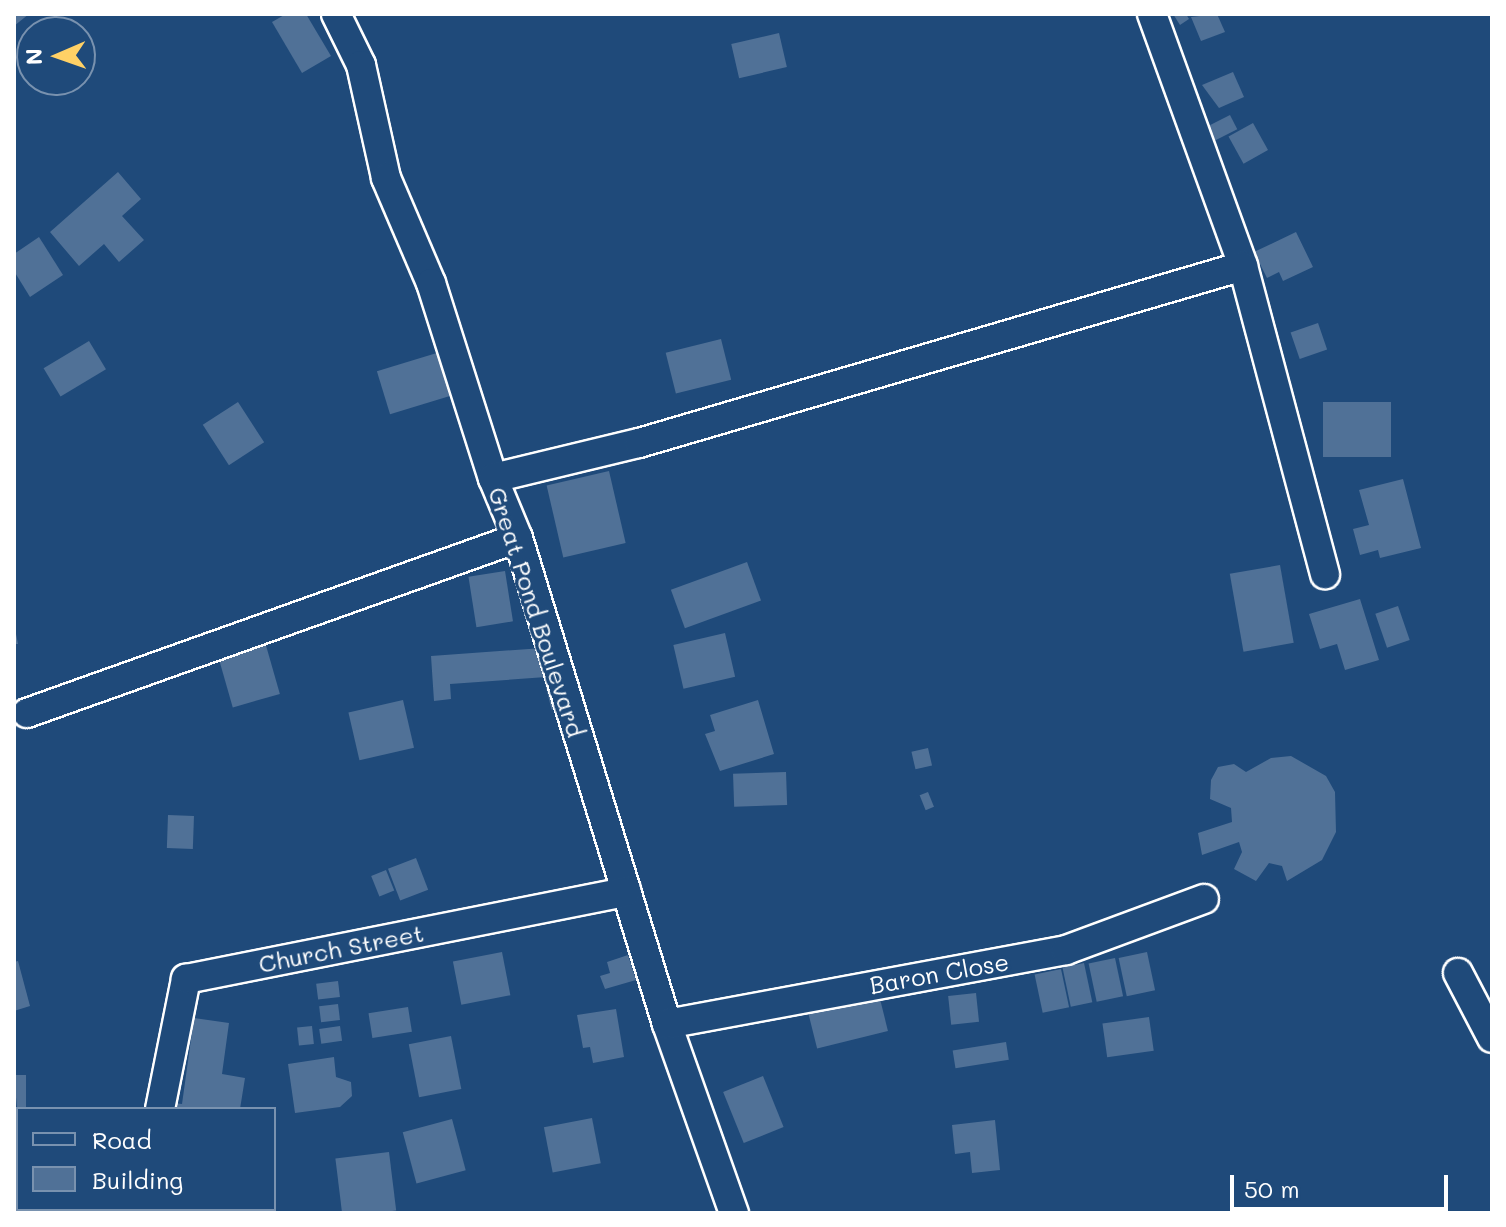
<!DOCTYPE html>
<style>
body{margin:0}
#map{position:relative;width:1506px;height:1227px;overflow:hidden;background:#1f4a7a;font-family:Mali,sans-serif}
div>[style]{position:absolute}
.building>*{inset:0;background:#507197;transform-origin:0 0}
.roads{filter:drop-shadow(2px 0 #fff) drop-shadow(-2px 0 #fff) drop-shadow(0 2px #fff) drop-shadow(0 -2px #fff)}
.minor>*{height:28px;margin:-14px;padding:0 14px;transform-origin:14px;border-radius:14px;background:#1f4a7a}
span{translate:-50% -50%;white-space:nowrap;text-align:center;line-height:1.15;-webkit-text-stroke:7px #1f4a7a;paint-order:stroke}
.street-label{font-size:24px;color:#fff}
.frame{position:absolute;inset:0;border:16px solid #fff;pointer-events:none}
.legend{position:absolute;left:16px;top:1107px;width:260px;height:104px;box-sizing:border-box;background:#1f4a7a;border:2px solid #7992af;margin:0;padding:10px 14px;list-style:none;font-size:24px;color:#fff}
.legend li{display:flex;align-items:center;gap:16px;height:40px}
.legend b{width:40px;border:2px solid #7992af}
.north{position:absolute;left:16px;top:16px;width:80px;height:80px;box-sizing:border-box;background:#1f4a7a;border:2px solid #7992af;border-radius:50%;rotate:268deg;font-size:22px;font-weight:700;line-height:32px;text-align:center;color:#fff}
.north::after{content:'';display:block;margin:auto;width:28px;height:36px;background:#ffd166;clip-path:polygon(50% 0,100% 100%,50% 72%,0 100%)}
.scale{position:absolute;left:1230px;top:1175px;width:218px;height:36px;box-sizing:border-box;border:4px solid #fff;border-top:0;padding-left:10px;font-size:24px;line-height:28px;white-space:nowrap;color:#fff;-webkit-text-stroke:6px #1f4a7a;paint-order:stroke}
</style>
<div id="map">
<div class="building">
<i style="clip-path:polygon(14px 14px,29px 14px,14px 26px)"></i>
<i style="clip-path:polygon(286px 14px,306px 14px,331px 56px,302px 73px,272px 22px)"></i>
<i style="clip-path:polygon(1173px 14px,1186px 14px,1189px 19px,1180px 25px)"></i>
<i style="clip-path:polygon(1217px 14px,1225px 32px,1201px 41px,1191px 17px)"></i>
<i style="left:779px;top:33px;width:35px;height:49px;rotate:77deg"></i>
<i style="clip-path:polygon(1233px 72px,1244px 97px,1219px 108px,1202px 85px)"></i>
<i style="left:1230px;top:115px;width:16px;height:25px;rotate:63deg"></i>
<i style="left:1253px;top:123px;width:31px;height:28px;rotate:61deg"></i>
<i style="clip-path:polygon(118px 172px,141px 199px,122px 216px,144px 240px,119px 262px,104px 244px,79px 266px,50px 232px)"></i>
<i style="clip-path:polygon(1296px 232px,1313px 267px,1283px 281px,1279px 272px,1267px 278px,1254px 252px)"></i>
<i style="clip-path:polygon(39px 237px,63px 275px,30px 297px,14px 271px,14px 254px)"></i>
<i style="left:1318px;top:323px;width:28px;height:29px;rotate:71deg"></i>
<i style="left:721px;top:339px;width:42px;height:57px;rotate:76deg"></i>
<i style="left:89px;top:341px;width:33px;height:53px;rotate:59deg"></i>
<i style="left:440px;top:352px;width:45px;height:66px;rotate:73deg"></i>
<i style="left:238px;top:402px;width:48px;height:42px;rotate:57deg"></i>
<i style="left:1323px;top:402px;width:68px;height:55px"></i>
<i style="left:609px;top:471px;width:74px;height:64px;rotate:77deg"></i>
<i style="clip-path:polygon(1403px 479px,1421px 548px,1380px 558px,1378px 550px,1360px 555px,1353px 529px,1369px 525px,1359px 490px)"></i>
<i style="left:747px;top:562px;width:41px;height:81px;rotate:70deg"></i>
<i style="left:1280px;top:565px;width:79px;height:51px;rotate:80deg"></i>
<i style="left:505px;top:571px;width:51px;height:37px;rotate:81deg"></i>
<i style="clip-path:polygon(1360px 599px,1379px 660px,1345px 670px,1337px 644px,1320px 649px,1309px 614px)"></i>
<i style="left:1398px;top:606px;width:36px;height:24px;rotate:71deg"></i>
<i style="clip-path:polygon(14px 624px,18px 644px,14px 644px)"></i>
<i style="left:725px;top:633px;width:45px;height:53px;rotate:77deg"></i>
<i style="left:265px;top:642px;width:54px;height:49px;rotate:74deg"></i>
<i style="clip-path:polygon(543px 648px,546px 677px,450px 684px,451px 699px,434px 701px,431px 656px)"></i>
<i style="left:554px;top:678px;width:30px;height:10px;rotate:76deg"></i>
<i style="left:403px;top:700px;width:49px;height:56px;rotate:77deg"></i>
<i style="clip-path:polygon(758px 700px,774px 754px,720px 771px,705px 734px,715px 731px,710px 715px)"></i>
<i style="left:928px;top:748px;width:18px;height:17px;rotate:77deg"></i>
<i style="clip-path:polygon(1291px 756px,1326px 776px,1335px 792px,1336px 832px,1322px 860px,1287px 881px,1282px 866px,1269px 863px,1256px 881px,1234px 869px,1242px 852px,1239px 842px,1202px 855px,1198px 833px,1232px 822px,1231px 808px,1210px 799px,1211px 780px,1218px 767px,1234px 764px,1246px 772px,1271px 758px)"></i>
<i style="left:786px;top:772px;width:33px;height:53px;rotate:88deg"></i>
<i style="left:928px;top:792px;width:16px;height:9px;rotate:68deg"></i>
<i style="left:168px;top:815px;width:26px;height:33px;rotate:2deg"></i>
<i style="left:416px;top:858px;width:34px;height:30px;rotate:69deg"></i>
<i style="left:386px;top:870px;width:22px;height:16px;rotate:68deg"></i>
<i style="left:502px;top:952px;width:44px;height:50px;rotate:79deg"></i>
<i style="left:1147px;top:952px;width:39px;height:29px;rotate:78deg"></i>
<i style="clip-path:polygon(628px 955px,636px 980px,605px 989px,600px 976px,610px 973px,607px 962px)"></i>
<i style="left:1115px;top:958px;width:39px;height:27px;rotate:78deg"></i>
<i style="clip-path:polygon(18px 961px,30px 1006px,14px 1011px,14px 962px)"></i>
<i style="left:1084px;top:963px;width:40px;height:22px;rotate:78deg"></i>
<i style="left:1061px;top:969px;width:39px;height:27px;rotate:78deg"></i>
<i style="left:338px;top:981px;width:16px;height:22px;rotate:83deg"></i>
<i style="left:976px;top:993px;width:29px;height:28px;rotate:84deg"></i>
<i style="left:879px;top:995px;width:37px;height:73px;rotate:76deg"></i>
<i style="left:338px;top:1004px;width:16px;height:19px;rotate:83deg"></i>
<i style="left:408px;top:1007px;width:25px;height:40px;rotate:81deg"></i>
<i style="clip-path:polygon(616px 1009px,624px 1057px,593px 1063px,590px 1047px,583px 1048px,577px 1015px)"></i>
<i style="left:1149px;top:1017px;width:34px;height:47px;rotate:82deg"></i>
<i style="clip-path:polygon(194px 1018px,229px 1023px,222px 1074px,245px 1078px,240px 1109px,172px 1109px,173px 1103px,182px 1104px)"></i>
<i style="left:312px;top:1026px;width:18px;height:15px;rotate:84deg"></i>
<i style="left:340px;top:1026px;width:15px;height:21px;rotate:82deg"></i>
<i style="left:451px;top:1036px;width:54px;height:43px;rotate:79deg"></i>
<i style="left:1006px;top:1042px;width:18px;height:54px;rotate:81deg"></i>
<i style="clip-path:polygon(334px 1057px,336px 1077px,351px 1082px,352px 1096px,340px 1107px,295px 1113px,288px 1064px)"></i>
<i style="clip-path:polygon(14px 1075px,26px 1075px,26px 1109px,18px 1109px,18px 1120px)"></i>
<i style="left:763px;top:1076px;width:55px;height:43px;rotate:68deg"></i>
<i style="left:592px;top:1118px;width:46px;height:49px;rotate:79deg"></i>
<i style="left:452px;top:1119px;width:53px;height:51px;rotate:75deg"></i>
<i style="clip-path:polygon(995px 1120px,1000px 1170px,972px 1173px,970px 1152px,955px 1154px,952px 1125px)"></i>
<i style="left:389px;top:1152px;width:59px;height:54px;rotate:83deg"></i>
<i style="clip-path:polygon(14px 1198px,18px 1209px,49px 1209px,48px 1213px,14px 1213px)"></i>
</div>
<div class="roads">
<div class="minor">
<i style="left:336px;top:14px;width:57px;rotate:63.9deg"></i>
<i style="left:361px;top:65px;width:116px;rotate:77.5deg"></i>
<i style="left:386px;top:178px;width:114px;rotate:66.8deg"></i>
<i style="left:431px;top:283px;width:205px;rotate:72.4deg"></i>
<i style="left:493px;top:478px;width:65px;rotate:67.4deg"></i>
<i style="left:518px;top:538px;width:508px;rotate:72.96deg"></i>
<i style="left:667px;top:1024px;width:201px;rotate:70.5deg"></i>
<i style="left:1152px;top:14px;width:268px;rotate:70.1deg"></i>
<i style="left:1243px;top:266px;width:319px;rotate:75.1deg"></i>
<i style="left:493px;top:478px;width:150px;rotate:-13.5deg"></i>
<i style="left:639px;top:443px;width:629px;rotate:-16.33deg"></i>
<i style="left:27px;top:713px;width:521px;rotate:-19.62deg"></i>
<i style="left:1458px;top:973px;width:73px;rotate:62.4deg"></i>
<i style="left:667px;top:1024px;width:406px;rotate:-10.5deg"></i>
<i style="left:1066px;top:950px;width:147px;rotate:-20.3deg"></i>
<i style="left:160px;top:1109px;width:133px;rotate:-78.7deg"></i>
<i style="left:186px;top:979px;width:449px;rotate:-11.2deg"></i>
<i style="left:14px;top:1168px;width:4px"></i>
<i style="left:144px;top:1213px;width:4px;rotate:-76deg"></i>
</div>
</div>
<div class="street-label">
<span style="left:537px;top:612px;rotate:72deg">Great Pond Boulevard</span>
<span style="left:341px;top:948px;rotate:-11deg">Church Street</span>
<span style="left:939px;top:973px;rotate:-10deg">Baron Close</span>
</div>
<div class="frame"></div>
<ul class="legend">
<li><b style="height:10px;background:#1f4a7a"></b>Road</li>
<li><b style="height:22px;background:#507197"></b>Building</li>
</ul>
<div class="north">N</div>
<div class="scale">50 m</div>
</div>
